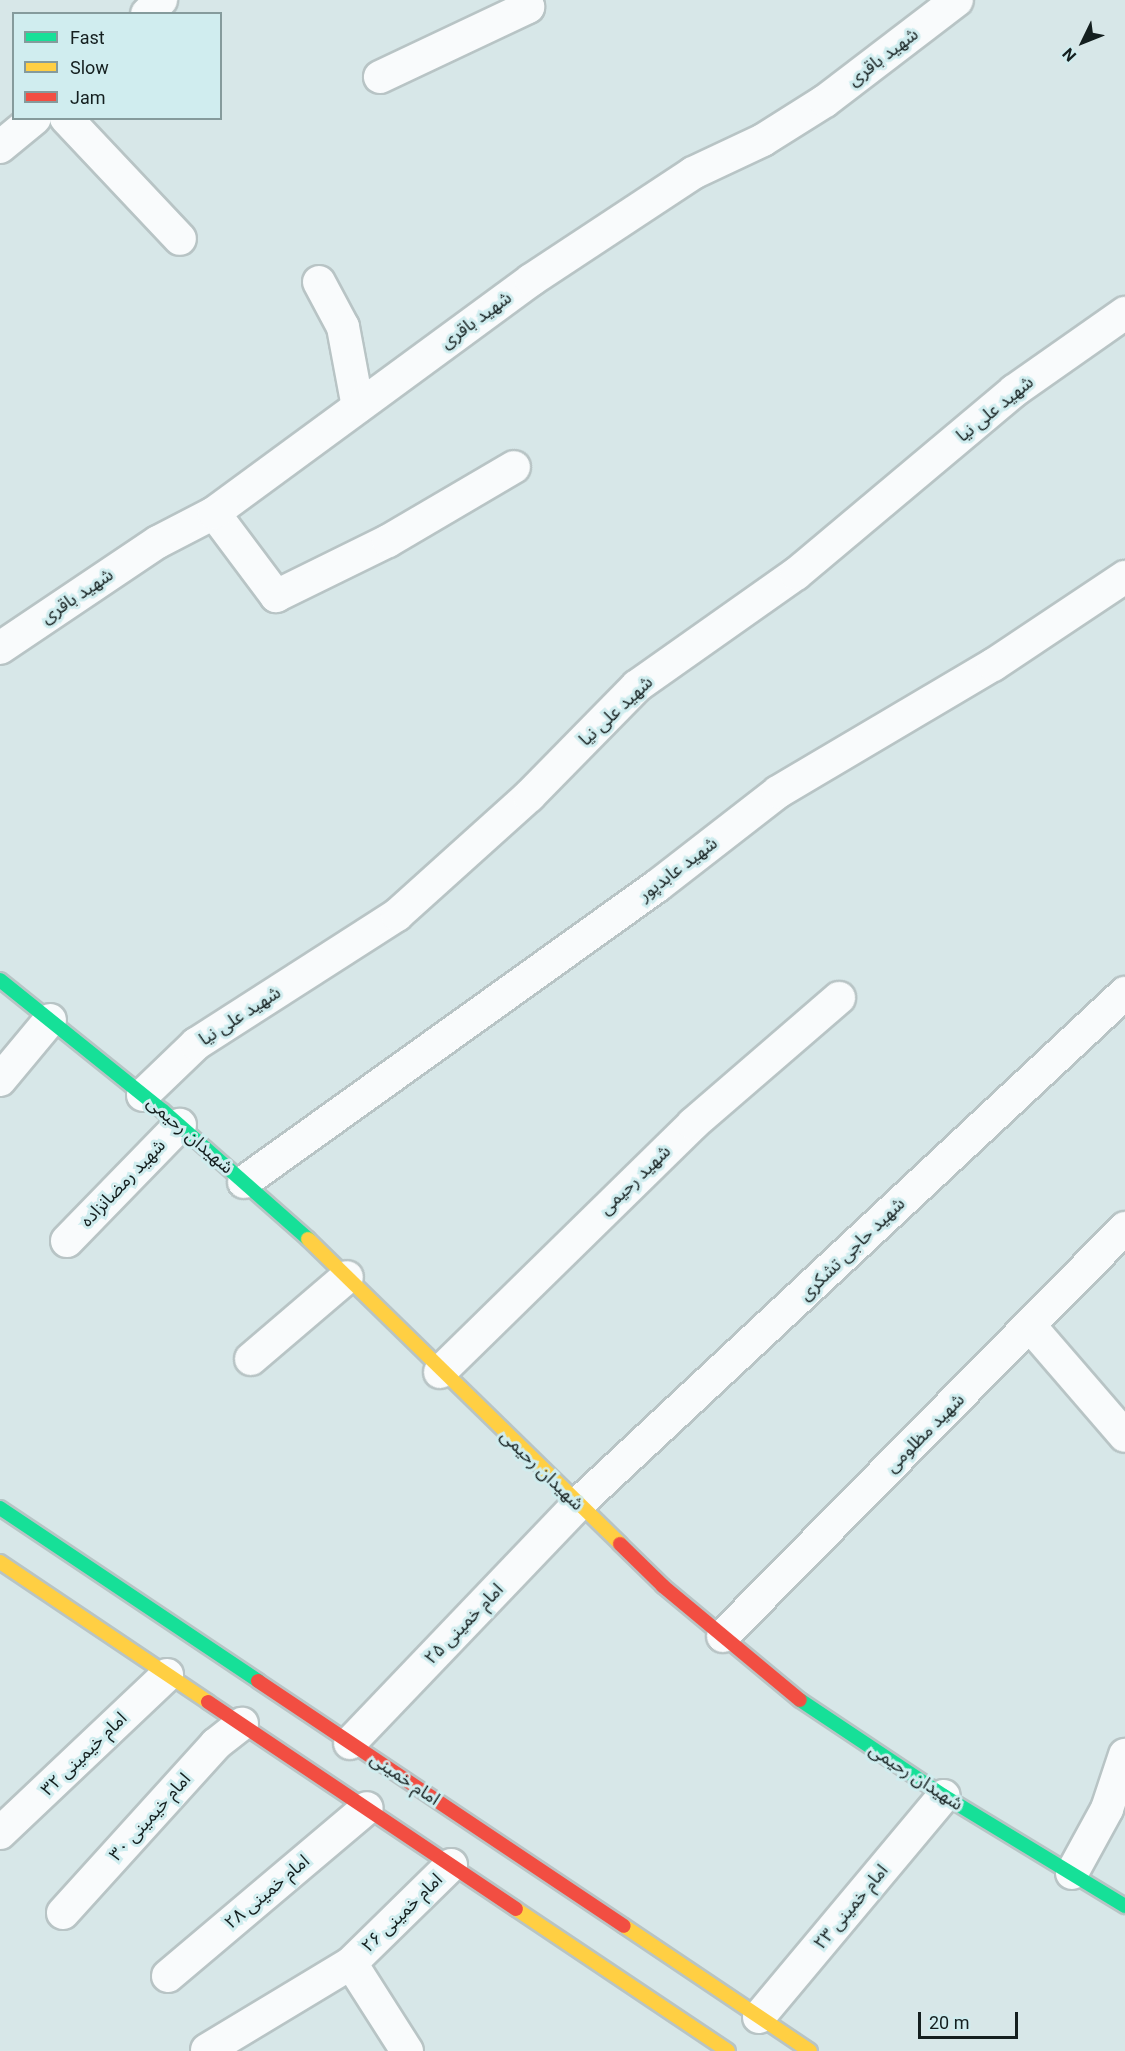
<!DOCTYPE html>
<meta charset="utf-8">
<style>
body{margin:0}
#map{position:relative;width:1125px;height:2051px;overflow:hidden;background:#d7e7e8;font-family:Roboto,"Noto Sans Arabic",sans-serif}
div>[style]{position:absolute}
.roads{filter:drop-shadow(2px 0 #b8c4c5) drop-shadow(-2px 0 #b8c4c5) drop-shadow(0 2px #b8c4c5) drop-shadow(0 -2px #b8c4c5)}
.street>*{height:32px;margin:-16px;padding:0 16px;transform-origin:16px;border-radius:16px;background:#f9fbfc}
.fast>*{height:14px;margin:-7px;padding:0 7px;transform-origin:7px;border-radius:7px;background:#16e098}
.slow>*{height:14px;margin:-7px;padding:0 7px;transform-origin:7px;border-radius:7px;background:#ffcf43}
.jam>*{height:14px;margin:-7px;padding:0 7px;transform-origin:7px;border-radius:7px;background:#f24e42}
span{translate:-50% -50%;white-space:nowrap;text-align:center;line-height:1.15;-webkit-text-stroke:6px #d0edef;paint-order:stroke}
.street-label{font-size:18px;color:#141f1f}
.legend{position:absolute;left:12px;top:12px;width:210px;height:108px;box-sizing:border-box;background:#d0edef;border:2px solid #859b9c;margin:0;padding:8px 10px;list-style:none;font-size:18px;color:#141f1f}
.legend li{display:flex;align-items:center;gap:12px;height:30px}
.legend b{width:30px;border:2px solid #859b9c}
.north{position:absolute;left:1053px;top:12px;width:60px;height:60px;-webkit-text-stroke:4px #d0edef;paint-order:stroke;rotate:227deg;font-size:16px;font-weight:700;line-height:24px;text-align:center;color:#141f1f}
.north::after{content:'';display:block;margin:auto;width:21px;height:27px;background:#141f1f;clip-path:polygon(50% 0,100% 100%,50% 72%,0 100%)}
.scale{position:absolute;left:918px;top:2012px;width:100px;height:27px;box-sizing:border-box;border:3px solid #141f1f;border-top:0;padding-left:8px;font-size:18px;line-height:21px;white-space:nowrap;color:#141f1f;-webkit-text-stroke:4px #d0edef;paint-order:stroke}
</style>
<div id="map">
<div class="roads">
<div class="street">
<i style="left:147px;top:14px;width:20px;rotate:-45deg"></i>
<i style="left:380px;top:77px;width:164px;rotate:-25.3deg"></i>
<i style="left:528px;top:7px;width:8px;rotate:-120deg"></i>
<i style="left:66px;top:118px;width:166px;rotate:46.7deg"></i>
<i style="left:0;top:147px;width:45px;rotate:-39.6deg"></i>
<i style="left:319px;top:282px;width:51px;rotate:61.9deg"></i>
<i style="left:343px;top:327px;width:81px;rotate:79.4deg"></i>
<i style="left:214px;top:513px;width:104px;rotate:53.2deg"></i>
<i style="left:276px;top:596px;width:125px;rotate:-26.2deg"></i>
<i style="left:388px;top:541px;width:146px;rotate:-30.4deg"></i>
<i style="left:0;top:648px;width:190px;rotate:-33.9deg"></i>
<i style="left:158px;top:542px;width:63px;rotate:-27.4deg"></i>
<i style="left:214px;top:513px;width:393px;rotate:-36.3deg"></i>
<i style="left:531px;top:280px;width:194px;rotate:-33.4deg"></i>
<i style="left:693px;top:173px;width:77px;rotate:-25.2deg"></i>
<i style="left:763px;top:140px;width:73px;rotate:-32.2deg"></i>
<i style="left:825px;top:101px;width:166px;rotate:-37.4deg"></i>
<i style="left:0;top:1080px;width:78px;rotate:-50.2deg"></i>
<i style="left:143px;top:1095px;width:74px;rotate:-43.9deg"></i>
<i style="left:196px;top:1044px;width:239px;rotate:-32.7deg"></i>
<i style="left:397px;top:915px;width:178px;rotate:-42deg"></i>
<i style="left:529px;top:796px;width:154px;rotate:-45.5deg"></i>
<i style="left:637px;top:686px;width:194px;rotate:-35.2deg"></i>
<i style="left:796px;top:574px;width:285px;rotate:-40deg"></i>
<i style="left:1014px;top:391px;width:136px;rotate:-35.1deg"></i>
<i style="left:244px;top:1182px;width:508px;rotate:-35.63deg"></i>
<i style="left:657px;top:886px;width:153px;rotate:-37.8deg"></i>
<i style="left:778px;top:792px;width:250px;rotate:-30.6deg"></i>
<i style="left:993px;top:665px;width:159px;rotate:-33.7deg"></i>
<i style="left:67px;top:1241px;width:162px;rotate:-45.8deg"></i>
<i style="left:1030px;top:1326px;width:145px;rotate:49.2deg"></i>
<i style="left:251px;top:1359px;width:126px;rotate:-40.5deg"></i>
<i style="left:440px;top:1372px;width:354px;rotate:-44.4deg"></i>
<i style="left:693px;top:1124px;width:193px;rotate:-40.8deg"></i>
<i style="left:723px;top:1636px;width:573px;rotate:-45.42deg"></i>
<i style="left:350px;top:1743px;width:330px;rotate:-46.3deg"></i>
<i style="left:578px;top:1504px;width:749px;rotate:-43.05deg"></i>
<i style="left:0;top:1833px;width:230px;rotate:-43.4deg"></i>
<i style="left:1072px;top:1873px;width:73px;rotate:-61.3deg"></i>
<i style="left:1107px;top:1809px;width:57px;rotate:-71.6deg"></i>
<i style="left:63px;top:1913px;width:228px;rotate:-47.8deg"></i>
<i style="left:216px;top:1744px;width:33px;rotate:-38deg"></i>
<i style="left:168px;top:1976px;width:260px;rotate:-40.2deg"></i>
<i style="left:759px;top:2017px;width:288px;rotate:-50.1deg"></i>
<i style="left:207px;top:2050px;width:168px;rotate:-31.1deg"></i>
<i style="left:407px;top:2051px;width:104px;rotate:-122.5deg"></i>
<i style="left:351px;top:1963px;width:140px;rotate:-44.4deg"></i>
</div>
<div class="fast">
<i style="left:0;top:980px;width:209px;rotate:38.8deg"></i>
<i style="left:163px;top:1111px;width:193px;rotate:41.4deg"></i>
<i style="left:0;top:1508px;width:311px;rotate:33.8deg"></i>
<i style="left:800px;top:1700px;width:173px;rotate:33.7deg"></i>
<i style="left:944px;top:1796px;width:212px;rotate:31.3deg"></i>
</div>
<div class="slow">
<i style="left:308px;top:1239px;width:436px;rotate:44.3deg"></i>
<i style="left:0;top:1562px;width:251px;rotate:33.9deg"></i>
<i style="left:516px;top:1909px;width:255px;rotate:33.8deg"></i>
<i style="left:624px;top:1926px;width:224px;rotate:33.9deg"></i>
</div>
<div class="jam">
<i style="left:620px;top:1544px;width:60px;rotate:44.3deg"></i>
<i style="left:663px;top:1586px;width:178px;rotate:39.8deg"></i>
<i style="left:258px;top:1681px;width:440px;rotate:33.8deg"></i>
<i style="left:208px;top:1702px;width:371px;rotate:33.9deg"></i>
</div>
</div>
<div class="street-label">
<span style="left:883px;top:57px;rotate:-37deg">شهید باقری</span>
<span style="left:476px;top:320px;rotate:-36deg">شهید باقری</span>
<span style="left:995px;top:409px;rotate:-39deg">شهید علی نیا</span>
<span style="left:77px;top:596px;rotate:-34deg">شهید باقری</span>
<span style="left:616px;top:711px;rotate:-43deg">شهید علی نیا</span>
<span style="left:678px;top:869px;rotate:-37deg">شهید عابدپور</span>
<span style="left:240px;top:1016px;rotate:-33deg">شهید علی نیا</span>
<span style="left:190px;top:1135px;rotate:41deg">شهیدان رحیمی</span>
<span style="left:635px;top:1180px;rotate:-44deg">شهید رحیمی</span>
<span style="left:123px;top:1183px;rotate:-46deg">شهید رمضانزاده</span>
<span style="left:852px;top:1249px;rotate:-44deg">شهید حاجی تشکری</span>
<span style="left:925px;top:1433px;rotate:-45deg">شهید مظلومی</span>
<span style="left:542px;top:1470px;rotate:44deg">شهیدان رحیمی</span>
<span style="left:464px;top:1624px;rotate:-46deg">امام خمینی ۲۵</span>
<span style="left:84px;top:1754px;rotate:-44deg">امام خیمینی ۳۲</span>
<span style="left:916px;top:1777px;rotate:33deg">شهیدان رحیمی</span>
<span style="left:405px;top:1779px;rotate:34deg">امام خمینی</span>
<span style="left:150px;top:1817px;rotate:-48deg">امام خیمینی ۳۰</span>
<span style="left:267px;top:1892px;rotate:-40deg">امام خمینی ۲۸</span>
<span style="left:851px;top:1907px;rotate:-50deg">امام خمینی ۲۳</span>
<span style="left:402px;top:1913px;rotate:-44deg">امام خمینی ۲۶</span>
</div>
<ul class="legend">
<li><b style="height:8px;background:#16e098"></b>Fast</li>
<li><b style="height:8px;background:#ffcf43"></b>Slow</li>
<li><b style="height:8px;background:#f24e42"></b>Jam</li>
</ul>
<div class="north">N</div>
<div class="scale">20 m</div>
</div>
